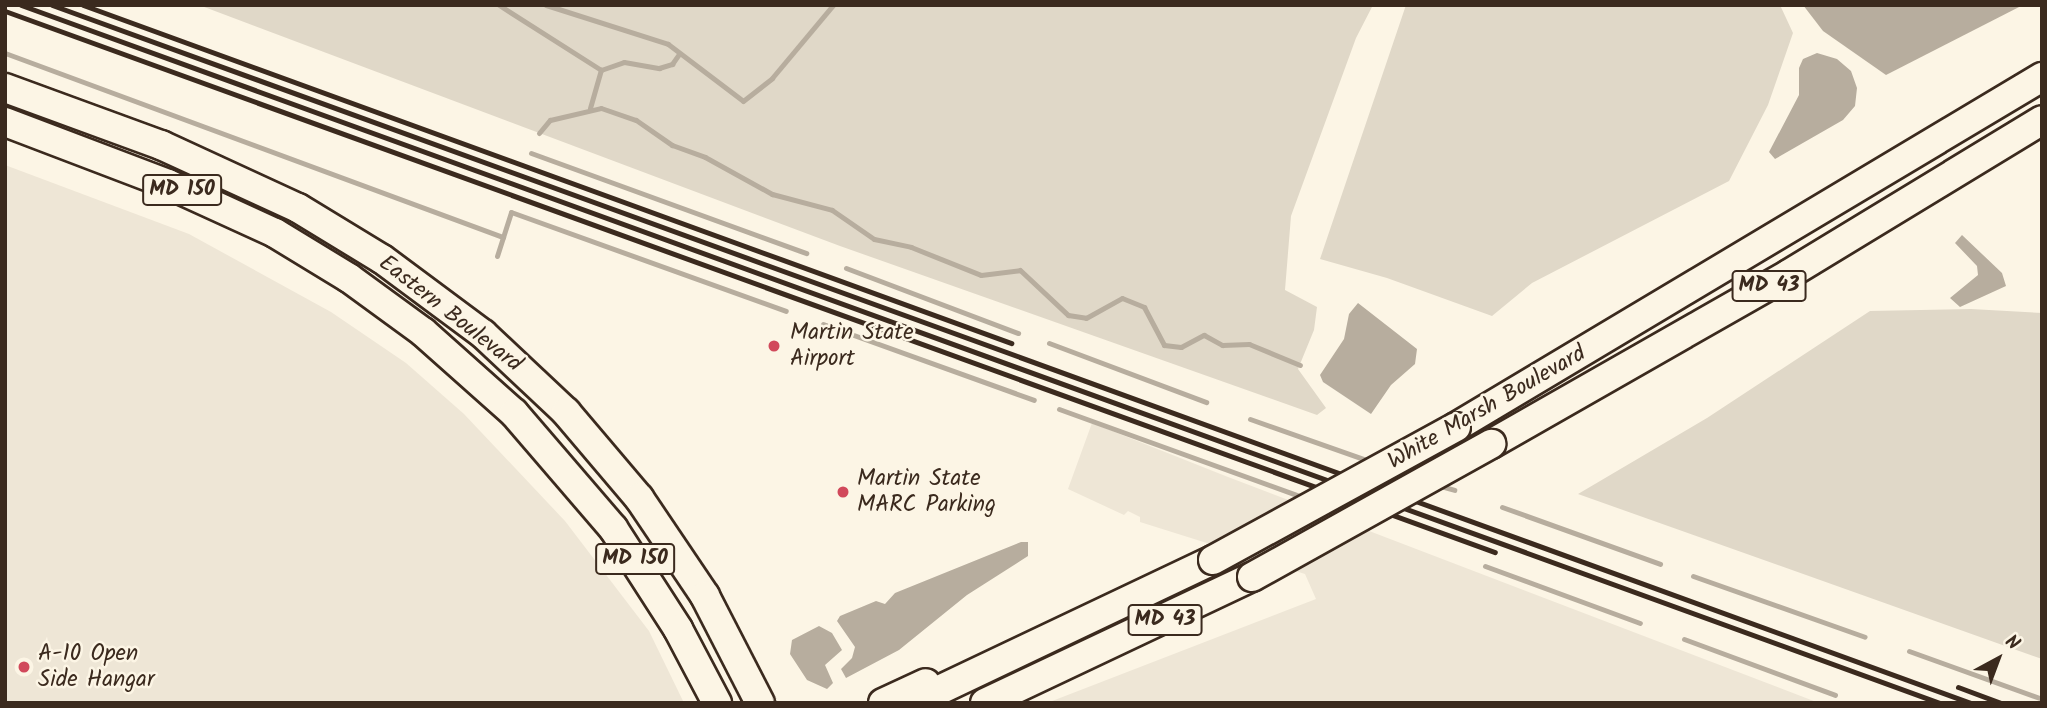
<!DOCTYPE html>
<style>
body{margin:0}
#map{position:relative;width:2047px;height:708px;overflow:hidden;background:#fcf5e5;font-family:Kalam,sans-serif}
div>[style]{position:absolute}
.built>*{inset:0;background:#eee6d6}
.green>*{inset:0;background:#e0d8c8}
.water>*{inset:0;background:#b7ad9e}
.stream>*{height:5px;margin:-2.5px;padding:0 2.5px;transform-origin:2.5px;border-radius:2.5px;background:#b7ad9e}
.roads{filter:drop-shadow(2px 0 #3b2a1e) drop-shadow(-2px 0 #3b2a1e) drop-shadow(0 2px #3b2a1e) drop-shadow(0 -2px #3b2a1e)}
.primary>*{height:28px;margin:-14px;padding:0 14px;transform-origin:14px;border-radius:14px;background:#fcf5e5}
.rail>*{height:5px;margin:-2.5px;padding:0 2.5px;transform-origin:2.5px;border-radius:2.5px;background:#3b2a1e}
.bridges{filter:drop-shadow(2px 0 #3b2a1e) drop-shadow(-2px 0 #3b2a1e) drop-shadow(0 2px #3b2a1e) drop-shadow(0 -2px #3b2a1e)}
.primary-bridge>*{height:28px;margin:-14px;padding:0 14px;transform-origin:14px;border-radius:14px;background:#fcf5e5}
.dots>*{width:19px;height:19px;translate:-50% -50%;box-sizing:border-box;border:4px solid #fcf5e5;border-radius:50%}
span{translate:-50% -50%;white-space:nowrap;text-align:center;line-height:1.15;-webkit-text-stroke:5px #fcf5e5;paint-order:stroke}
.shield-label span{padding:2px 5px;background:#fcf5e5;border:2px solid;border-radius:5px;-webkit-text-stroke-width:0}
.shield-label{font-size:21px;color:#3b2a1e;font-weight:700}
.street-label{font-size:23px;color:#3b2a1e}
.poi-label{font-size:23px;color:#3b2a1e}
.left{translate:0 -50%;text-align:left}
.frame{position:absolute;inset:0;border:7px solid #3b2a1e;pointer-events:none}
.north{position:absolute;left:1963px;top:624px;width:70px;height:70px;-webkit-text-stroke:5px #fcf5e5;paint-order:stroke;rotate:41deg;font-size:19px;font-weight:700;line-height:28px;text-align:center;color:#3b2a1e}
.north::after{content:'';display:block;margin:auto;width:24px;height:32px;background:#3b2a1e;clip-path:polygon(50% 0,100% 100%,50% 72%,0 100%)}
</style>
<div id="map">
<div class="built">
<i style="clip-path:polygon(5px 165px,189px 234px,331px 312px,406px 363px,464px 414px,565px 521px,649px 631px,684px 703px,5px 703px)"></i>
<i style="clip-path:polygon(1092px 423px,1228px 477px,1819px 703px,1047px 703px,1316px 599px,1305px 574px,1140px 522px,1140px 517px,1128px 511px,1124px 515px,1068px 489px)"></i>
</div>
<div class="green">
<i style="clip-path:polygon(199px 5px,1373px 5px,1356px 38px,1291px 216px,1285px 290px,1317px 307px,1314px 330px,1298px 369px,1326px 408px,1317px 415px,840px 246px)"></i>
<i style="clip-path:polygon(1406px 5px,1780px 5px,1793px 33px,1768px 105px,1729px 181px,1532px 283px,1492px 316px,1387px 278px,1320px 259px)"></i>
<i style="clip-path:polygon(1971px 309px,2042px 313px,2042px 659px,1578px 494px,1707px 418px,1870px 311px)"></i>
</div>
<div class="water">
<i style="clip-path:polygon(1803px 5px,2023px 5px,1886px 75px,1823px 31px)"></i>
<i style="clip-path:polygon(1817px 53px,1837px 59px,1851px 71px,1857px 88px,1855px 106px,1843px 120px,1775px 159px,1769px 152px,1799px 95px,1799px 68px,1803px 59px)"></i>
<i style="clip-path:polygon(1962px 235px,2002px 273px,2006px 286px,1960px 307px,1950px 298px,1978px 275px,1977px 266px,1955px 243px)"></i>
<i style="clip-path:polygon(1358px 303px,1417px 349px,1415px 364px,1391px 385px,1371px 414px,1323px 382px,1320px 375px,1344px 339px,1349px 314px)"></i>
<i style="clip-path:polygon(1021px 542px,1028px 542px,1028px 556px,967px 595px,899px 650px,846px 678px,841px 669px,852px 658px,855px 647px,837px 621px,840px 616px,876px 601px,885px 604px,895px 593px)"></i>
<i style="clip-path:polygon(819px 626px,832px 633px,842px 650px,825px 665px,833px 683px,827px 689px,807px 680px,790px 654px,792px 640px)"></i>
</div>
<div class="stream">
<i style="left:499px;top:5px;width:121px;rotate:32.5deg"></i>
<i style="left:546px;top:5px;width:128px;rotate:17.7deg"></i>
<i style="left:668px;top:44px;width:94px;rotate:37.2deg"></i>
<i style="left:743px;top:101px;width:37px;rotate:-38deg"></i>
<i style="left:772px;top:78px;width:95px;rotate:-50.1deg"></i>
<i style="left:5px;top:53px;width:531px;rotate:20.28deg"></i>
<i style="left:590px;top:108px;width:40px;rotate:-74deg"></i>
<i style="left:601px;top:70px;width:24px;rotate:-19deg"></i>
<i style="left:624px;top:62px;width:36px;rotate:10deg"></i>
<i style="left:659px;top:68px;width:14px;rotate:-17deg"></i>
<i style="left:672px;top:64px;width:12px;rotate:-55deg"></i>
<i style="left:539px;top:133px;width:17px;rotate:-50deg"></i>
<i style="left:550px;top:120px;width:52px;rotate:-13.2deg"></i>
<i style="left:601px;top:108px;width:37px;rotate:19deg"></i>
<i style="left:636px;top:120px;width:44px;rotate:34.8deg"></i>
<i style="left:672px;top:145px;width:35px;rotate:20deg"></i>
<i style="left:705px;top:157px;width:77px;rotate:28.9deg"></i>
<i style="left:772px;top:194px;width:62px;rotate:14.9deg"></i>
<i style="left:832px;top:210px;width:51px;rotate:34.6deg"></i>
<i style="left:874px;top:239px;width:38px;rotate:12deg"></i>
<i style="left:911px;top:247px;width:75px;rotate:21.8deg"></i>
<i style="left:981px;top:275px;width:39px;rotate:-7deg"></i>
<i style="left:1020px;top:270px;width:66px;rotate:43.2deg"></i>
<i style="left:1068px;top:315px;width:18px;rotate:9deg"></i>
<i style="left:1086px;top:318px;width:41px;rotate:-29.1deg"></i>
<i style="left:1122px;top:298px;width:24px;rotate:22deg"></i>
<i style="left:1144px;top:307px;width:43px;rotate:62.2deg"></i>
<i style="left:1164px;top:345px;width:17px;rotate:7deg"></i>
<i style="left:1181px;top:347px;width:26px;rotate:-28deg"></i>
<i style="left:1204px;top:335px;width:21px;rotate:29deg"></i>
<i style="left:1222px;top:345px;width:27px;rotate:-2deg"></i>
<i style="left:1249px;top:344px;width:55px;rotate:22.4deg"></i>
<i style="left:531px;top:153px;width:293px;rotate:20deg"></i>
<i style="left:497px;top:256px;width:46px;rotate:-72.3deg"></i>
<i style="left:511px;top:212px;width:292px;rotate:19.8deg"></i>
<i style="left:846px;top:268px;width:184px;rotate:20.7deg"></i>
<i style="left:823px;top:324px;width:224px;rotate:19.8deg"></i>
<i style="left:1049px;top:343px;width:168px;rotate:20.6deg"></i>
<i style="left:1059px;top:409px;width:262px;rotate:19.9deg"></i>
<i style="left:1250px;top:419px;width:129px;rotate:19.4deg"></i>
<i style="left:1437px;top:485px;width:18px;rotate:16deg"></i>
<i style="left:1502px;top:507px;width:168px;rotate:19.8deg"></i>
<i style="left:1485px;top:566px;width:165px;rotate:20.2deg"></i>
<i style="left:1693px;top:576px;width:182px;rotate:19.5deg"></i>
<i style="left:1684px;top:639px;width:161px;rotate:20.3deg"></i>
<i style="left:1909px;top:651px;width:141px;rotate:19.8deg"></i>
</div>
<div class="roads">
<div class="primary">
<i style="left:5px;top:88px;width:166px;rotate:20.1deg"></i>
<i style="left:161px;top:145px;width:151px;rotate:24.7deg"></i>
<i style="left:298px;top:208px;width:98px;rotate:31.3deg"></i>
<i style="left:382px;top:259px;width:126px;rotate:36.6deg"></i>
<i style="left:483px;top:334px;width:114px;rotate:43.2deg"></i>
<i style="left:566px;top:412px;width:113px;rotate:49.7deg"></i>
<i style="left:639px;top:498px;width:118px;rotate:56deg"></i>
<i style="left:705px;top:596px;width:120px;rotate:62.8deg"></i>
<i style="left:5px;top:122px;width:174px;rotate:20.8deg"></i>
<i style="left:168px;top:184px;width:118px;rotate:24.6deg"></i>
<i style="left:275px;top:233px;width:87px;rotate:31.3deg"></i>
<i style="left:349px;top:278px;width:92px;rotate:36.1deg"></i>
<i style="left:423px;top:332px;width:122px;rotate:41.7deg"></i>
<i style="left:514px;top:413px;width:152px;rotate:49.3deg"></i>
<i style="left:613px;top:528px;width:120px;rotate:57.2deg"></i>
<i style="left:678px;top:629px;width:84px;rotate:62.2deg"></i>
<i style="left:1456px;top:427px;width:683px;rotate:-30.85deg"></i>
<i style="left:1491px;top:444px;width:343px;rotate:-29.7deg"></i>
<i style="left:1789px;top:274px;width:296px;rotate:-31.3deg"></i>
<i style="left:883px;top:703px;width:47px;rotate:-24.9deg"></i>
<i style="left:912px;top:703px;width:333px;rotate:-25.4deg"></i>
<i style="left:985px;top:703px;width:295px;rotate:-25.3deg"></i>
</div>
</div>
<div class="rail">
<i style="left:21px;top:5px;width:2042px;rotate:19.99deg"></i>
<i style="left:52px;top:5px;width:2042px;rotate:19.99deg"></i>
<i style="left:83px;top:5px;width:988px;rotate:20.01deg"></i>
<i style="left:5px;top:11px;width:1585px;rotate:19.96deg"></i>
<i style="left:1958px;top:687px;width:46px;rotate:20.4deg"></i>
</div>
<div class="bridges">
<div class="primary-bridge">
<i style="left:1213px;top:560px;width:277px;rotate:-28.7deg"></i>
<i style="left:1252px;top:577px;width:274px;rotate:-29.1deg"></i>
</div>
</div>
<div class="dots">
<i style="left:774px;top:346px;background:#d1495b"></i>
<i style="left:843px;top:492px;background:#d1495b"></i>
<i style="left:24px;top:667px;background:#d1495b"></i>
</div>
<div class="shield-label">
<span style="left:182px;top:190px">MD 150</span>
<span style="left:1769px;top:286px">MD 43</span>
<span style="left:635px;top:559px">MD 150</span>
<span style="left:1165px;top:620px">MD 43</span>
</div>
<div class="street-label">
<span style="left:450px;top:314px;rotate:38deg">Eastern Boulevard</span>
<span style="left:1487px;top:408px;rotate:-30deg">White Marsh Boulevard</span>
</div>
<div class="poi-label">
<span class="left" style="left:790px;top:346px">Martin State<br>Airport</span>
<span class="left" style="left:857px;top:492px">Martin State<br>MARC Parking</span>
<span class="left" style="left:38px;top:667px">A-10 Open<br>Side Hangar</span>
</div>
<div class="frame"></div>
<div class="north">N</div>
</div>
